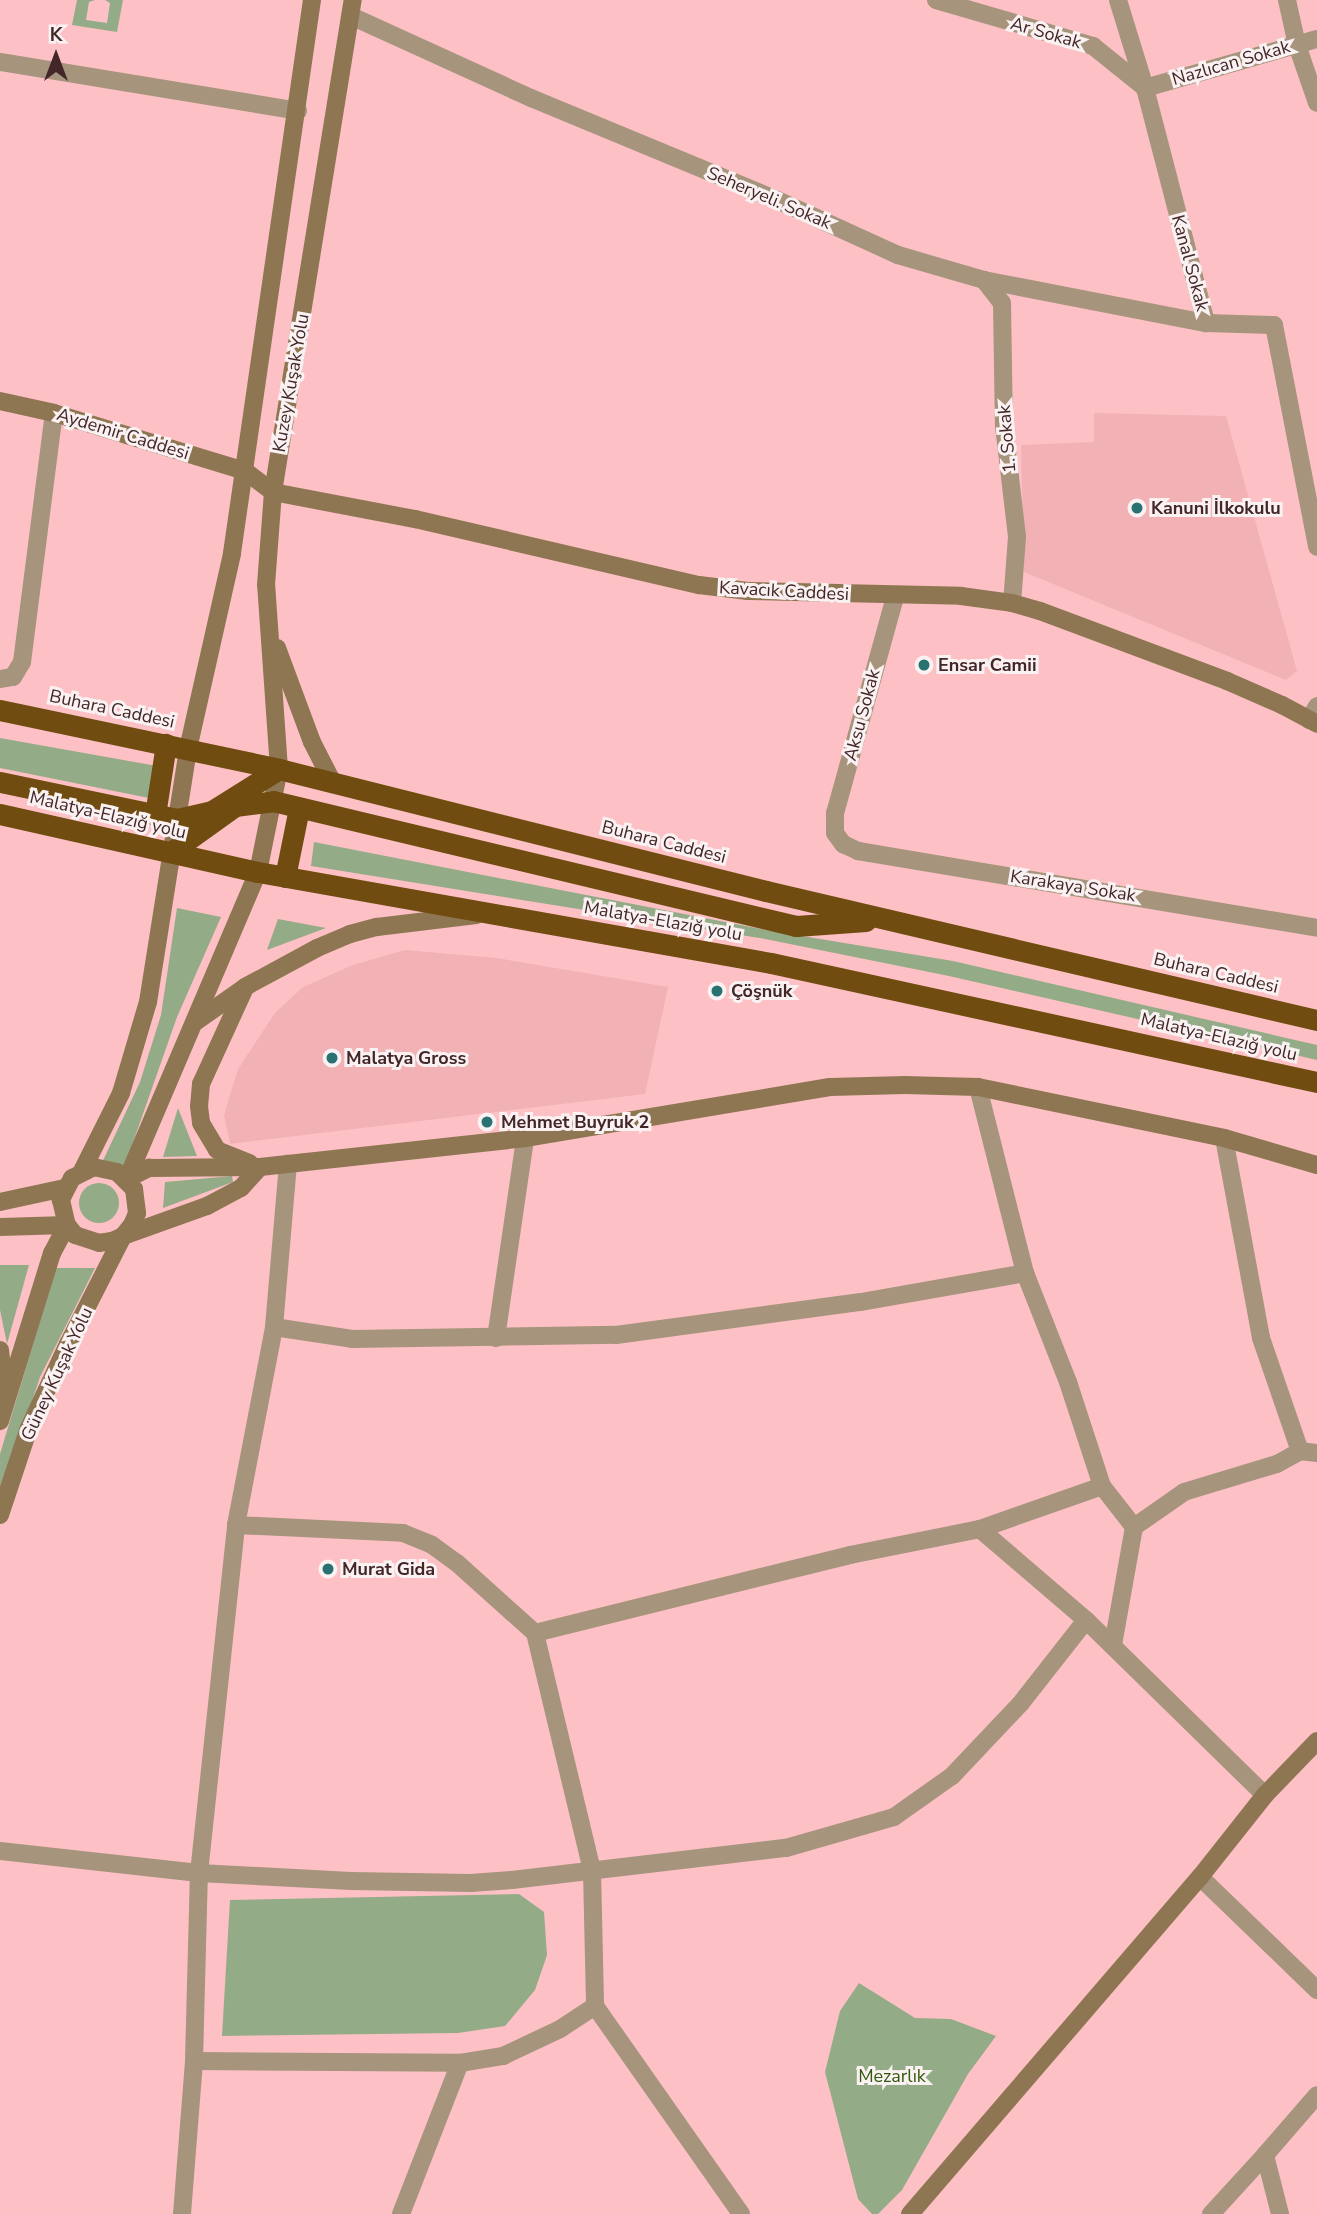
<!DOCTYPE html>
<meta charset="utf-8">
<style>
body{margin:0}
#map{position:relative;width:1317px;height:2214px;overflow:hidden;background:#fdc1c5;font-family:"Nunito Sans",sans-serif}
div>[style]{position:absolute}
.built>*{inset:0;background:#f2b1b5}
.green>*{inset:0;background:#94ab87}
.round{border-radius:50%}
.street>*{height:18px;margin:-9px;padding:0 9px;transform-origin:9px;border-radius:9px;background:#a6947d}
.secondary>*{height:18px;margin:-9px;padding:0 9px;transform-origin:9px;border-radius:9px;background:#8f7653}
.highway>*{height:21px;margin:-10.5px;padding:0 10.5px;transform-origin:10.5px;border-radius:10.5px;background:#704c10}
.dots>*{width:19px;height:19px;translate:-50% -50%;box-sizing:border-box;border:4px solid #faf2f2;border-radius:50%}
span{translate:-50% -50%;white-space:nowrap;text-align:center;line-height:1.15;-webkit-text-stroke:6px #faf2f2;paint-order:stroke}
.street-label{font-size:18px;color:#422628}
.poi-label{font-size:18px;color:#422628;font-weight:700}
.left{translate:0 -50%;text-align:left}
.park-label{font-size:18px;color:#30590c}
.north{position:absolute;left:21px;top:21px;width:70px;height:70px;-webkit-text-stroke:5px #faf2f2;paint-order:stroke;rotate:0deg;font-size:19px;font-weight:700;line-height:28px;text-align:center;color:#422628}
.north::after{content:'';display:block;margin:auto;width:24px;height:32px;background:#422628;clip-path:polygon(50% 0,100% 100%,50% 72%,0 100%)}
</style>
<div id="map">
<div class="built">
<i style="clip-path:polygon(1094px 413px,1226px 416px,1297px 671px,1286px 680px,1024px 572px,1021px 445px,1094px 442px)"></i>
<i style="clip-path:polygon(405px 950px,496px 958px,668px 987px,645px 1094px,230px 1144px,224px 1115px,238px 1069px,275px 1013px,303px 987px,353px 965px)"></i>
</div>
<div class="green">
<i style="clip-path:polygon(77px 0,95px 0,89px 2px,86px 20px,107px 23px,110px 3px,105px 0,123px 0,117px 32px,72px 25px)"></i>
<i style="clip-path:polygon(0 738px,157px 766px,149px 798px,0 768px)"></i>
<i style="clip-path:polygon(314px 842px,766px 930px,953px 961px,1317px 1045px,1317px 1060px,949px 976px,765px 939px,311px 866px)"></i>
<i style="clip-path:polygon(177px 908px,221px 917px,177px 1017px,124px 1168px,99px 1169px,140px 1082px,161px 1015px)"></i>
<i style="clip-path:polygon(278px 919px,326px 928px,267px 950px)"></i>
<i style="clip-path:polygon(178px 1108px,197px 1156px,163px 1157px)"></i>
<i style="clip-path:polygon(232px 1176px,233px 1182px,163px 1208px,165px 1182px)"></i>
<i class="round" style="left:79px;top:1183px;width:40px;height:40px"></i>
<i style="clip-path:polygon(0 1265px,29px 1265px,7px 1344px,0 1310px)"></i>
<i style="clip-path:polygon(56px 1268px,95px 1268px,40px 1377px,0 1498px,0 1454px)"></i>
<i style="clip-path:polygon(519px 1894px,544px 1912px,547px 1955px,535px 1990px,505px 2026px,458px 2033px,222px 2036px,230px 1900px)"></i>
<i style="clip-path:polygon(859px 1983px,915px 2018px,951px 2019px,996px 2036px,968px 2074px,902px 2190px,878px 2214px,872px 2214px,858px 2199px,825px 2072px,840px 2011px)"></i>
</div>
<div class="street">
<i style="left:936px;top:0;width:164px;rotate:16.3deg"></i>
<i style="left:1093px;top:46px;width:67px;rotate:38.9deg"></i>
<i style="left:1145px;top:88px;width:179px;rotate:-15.9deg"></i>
<i style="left:1118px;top:0;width:92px;rotate:72.9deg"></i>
<i style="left:1145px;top:88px;width:243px;rotate:75.4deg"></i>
<i style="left:1206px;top:323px;width:68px;rotate:1.7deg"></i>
<i style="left:1274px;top:325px;width:226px;rotate:79deg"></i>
<i style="left:1287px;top:0;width:46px;rotate:77.5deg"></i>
<i style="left:1297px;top:45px;width:61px;rotate:71deg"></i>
<i style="left:351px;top:16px;width:198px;rotate:24.5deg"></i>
<i style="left:531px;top:98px;width:264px;rotate:22.5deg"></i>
<i style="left:775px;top:199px;width:135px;rotate:24.5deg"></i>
<i style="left:898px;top:255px;width:90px;rotate:16.2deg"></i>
<i style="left:984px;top:280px;width:226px;rotate:11deg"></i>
<i style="left:0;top:62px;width:302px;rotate:9.3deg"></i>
<i style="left:984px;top:280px;width:29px;rotate:52deg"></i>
<i style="left:1002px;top:303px;width:123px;rotate:89.1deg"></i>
<i style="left:1004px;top:426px;width:112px;rotate:83.3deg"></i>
<i style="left:1017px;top:537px;width:66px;rotate:94.3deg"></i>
<i style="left:895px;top:597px;width:224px;rotate:105.5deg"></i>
<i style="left:835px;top:813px;width:20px;rotate:90deg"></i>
<i style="left:835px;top:833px;width:14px;rotate:54deg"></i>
<i style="left:843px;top:844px;width:17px;rotate:25deg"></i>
<i style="left:858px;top:851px;width:465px;rotate:9.5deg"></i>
<i style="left:0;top:679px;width:13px;rotate:-9deg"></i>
<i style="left:13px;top:677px;width:17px;rotate:-59deg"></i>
<i style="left:22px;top:662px;width:251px;rotate:-82.7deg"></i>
<i style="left:1309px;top:720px;width:16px;rotate:-60deg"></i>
<i style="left:1224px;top:1138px;width:203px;rotate:79.5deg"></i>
<i style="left:1261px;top:1338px;width:120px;rotate:71deg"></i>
<i style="left:1300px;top:1451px;width:17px;rotate:7deg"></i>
<i style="left:274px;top:1327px;width:79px;rotate:8.7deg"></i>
<i style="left:352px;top:1339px;width:264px;rotate:-0.9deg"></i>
<i style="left:616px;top:1335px;width:247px;rotate:-7.7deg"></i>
<i style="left:861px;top:1302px;width:167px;rotate:-10deg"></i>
<i style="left:496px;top:1338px;width:202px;rotate:-81.7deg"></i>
<i style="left:1102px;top:1486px;width:52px;rotate:52deg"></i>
<i style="left:236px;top:1525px;width:167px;rotate:2.7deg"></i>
<i style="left:403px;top:1533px;width:31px;rotate:22deg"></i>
<i style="left:432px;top:1545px;width:31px;rotate:36deg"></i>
<i style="left:457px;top:1563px;width:105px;rotate:41.9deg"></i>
<i style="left:535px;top:1633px;width:245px;rotate:76.5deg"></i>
<i style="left:592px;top:1871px;width:135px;rotate:88.7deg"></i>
<i style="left:595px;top:2006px;width:254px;rotate:54.9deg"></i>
<i style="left:1086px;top:1620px;width:250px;rotate:44.4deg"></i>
<i style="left:535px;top:1633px;width:325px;rotate:-13.9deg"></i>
<i style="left:850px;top:1555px;width:133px;rotate:-11.3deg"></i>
<i style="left:1113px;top:1645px;width:120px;rotate:-79.9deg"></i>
<i style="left:1134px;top:1527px;width:61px;rotate:-35deg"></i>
<i style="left:1184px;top:1492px;width:97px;rotate:-16.8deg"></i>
<i style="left:1277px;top:1464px;width:26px;rotate:-29deg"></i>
<i style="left:0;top:1851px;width:200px;rotate:6.3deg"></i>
<i style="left:199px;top:1873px;width:152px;rotate:3deg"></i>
<i style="left:351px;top:1881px;width:120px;rotate:1deg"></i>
<i style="left:471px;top:1883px;width:41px;rotate:-4.2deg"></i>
<i style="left:512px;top:1880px;width:276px;rotate:-6.7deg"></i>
<i style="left:786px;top:1848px;width:112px;rotate:-16deg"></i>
<i style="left:894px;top:1817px;width:71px;rotate:-35.3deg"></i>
<i style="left:952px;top:1776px;width:100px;rotate:-46.6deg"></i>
<i style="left:1021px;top:1703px;width:105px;rotate:-51.9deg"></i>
<i style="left:1086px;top:1620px;width:140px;rotate:-139.4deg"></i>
<i style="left:980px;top:1529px;width:129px;rotate:-19.4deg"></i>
<i style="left:1102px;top:1486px;width:109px;rotate:-108.1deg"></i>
<i style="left:1068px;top:1382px;width:117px;rotate:-111.5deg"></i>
<i style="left:1025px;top:1273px;width:192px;rotate:-104.2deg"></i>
<i style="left:1200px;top:1877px;width:163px;rotate:44deg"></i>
<i style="left:194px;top:2061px;width:266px;rotate:0.4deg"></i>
<i style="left:182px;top:2214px;width:153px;rotate:-85.5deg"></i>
<i style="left:194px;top:2061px;width:188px;rotate:-88.5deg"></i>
<i style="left:199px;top:1873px;width:350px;rotate:-83.9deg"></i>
<i style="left:236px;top:1525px;width:202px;rotate:-79.1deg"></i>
<i style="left:274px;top:1327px;width:164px;rotate:-85.1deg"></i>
<i style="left:401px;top:2214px;width:162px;rotate:-68.7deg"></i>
<i style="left:460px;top:2063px;width:44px;rotate:-9.2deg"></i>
<i style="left:503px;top:2056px;width:63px;rotate:-25.3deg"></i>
<i style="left:560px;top:2029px;width:42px;rotate:-33.3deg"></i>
<i style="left:1211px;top:2214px;width:80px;rotate:-47.5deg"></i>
<i style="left:1280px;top:2214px;width:61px;rotate:-104.3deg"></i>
<i style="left:1265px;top:2155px;width:79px;rotate:-49.1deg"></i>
</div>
<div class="secondary">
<i style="left:0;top:401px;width:55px;rotate:12.5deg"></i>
<i style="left:54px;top:413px;width:200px;rotate:16.9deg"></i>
<i style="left:245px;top:471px;width:35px;rotate:37deg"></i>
<i style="left:273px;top:492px;width:145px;rotate:10.8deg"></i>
<i style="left:415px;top:519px;width:292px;rotate:13.1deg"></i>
<i style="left:699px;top:585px;width:49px;rotate:7deg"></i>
<i style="left:748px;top:591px;width:213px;rotate:1.3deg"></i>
<i style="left:961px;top:596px;width:51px;rotate:7.8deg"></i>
<i style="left:1012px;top:603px;width:29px;rotate:16deg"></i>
<i style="left:1040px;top:611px;width:200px;rotate:20.5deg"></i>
<i style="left:1227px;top:681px;width:60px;rotate:23.6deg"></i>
<i style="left:1282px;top:705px;width:40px;rotate:28deg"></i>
<i style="left:277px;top:648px;width:100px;rotate:69.6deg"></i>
<i style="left:312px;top:742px;width:46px;rotate:62.9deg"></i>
<i style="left:244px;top:990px;width:103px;rotate:114.6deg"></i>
<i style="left:201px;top:1084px;width:22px;rotate:95deg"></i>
<i style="left:199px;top:1106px;width:17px;rotate:83deg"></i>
<i style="left:201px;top:1123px;width:31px;rotate:59deg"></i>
<i style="left:217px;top:1150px;width:35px;rotate:22deg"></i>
<i style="left:194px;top:1023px;width:62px;rotate:-35.2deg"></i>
<i style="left:245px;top:987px;width:82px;rotate:-28.4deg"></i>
<i style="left:317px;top:948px;width:36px;rotate:-23deg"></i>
<i style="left:350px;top:934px;width:28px;rotate:-15deg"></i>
<i style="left:377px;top:927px;width:100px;rotate:-6.9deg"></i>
<i style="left:82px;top:1171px;width:87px;rotate:-63.4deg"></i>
<i style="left:121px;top:1093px;width:95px;rotate:-73.5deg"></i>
<i style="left:148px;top:1002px;width:256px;rotate:-81deg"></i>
<i style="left:188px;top:749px;width:201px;rotate:-77.3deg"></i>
<i style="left:232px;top:553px;width:559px;rotate:-81.77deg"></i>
<i style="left:127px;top:1179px;width:334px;rotate:-66.9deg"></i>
<i style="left:258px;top:872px;width:105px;rotate:-78.5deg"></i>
<i style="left:279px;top:769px;width:184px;rotate:-94deg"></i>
<i style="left:266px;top:585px;width:93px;rotate:-85.7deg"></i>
<i style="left:273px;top:492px;width:498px;rotate:-80.8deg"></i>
<i style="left:127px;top:1179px;width:25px;rotate:-27deg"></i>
<i style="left:149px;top:1168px;width:111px;rotate:-0.5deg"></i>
<i style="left:260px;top:1167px;width:267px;rotate:-6.2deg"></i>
<i style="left:525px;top:1138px;width:309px;rotate:-9.5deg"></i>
<i style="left:830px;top:1087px;width:75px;rotate:-1.5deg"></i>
<i style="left:905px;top:1085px;width:73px;rotate:1.6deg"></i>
<i style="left:978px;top:1087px;width:251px;rotate:11.7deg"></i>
<i style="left:1224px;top:1138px;width:97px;rotate:16.2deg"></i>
<i style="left:0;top:1202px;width:66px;rotate:-12.2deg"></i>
<i style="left:0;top:1227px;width:67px;rotate:-1.7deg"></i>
<i style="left:67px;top:1225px;width:32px;rotate:118deg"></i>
<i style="left:52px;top:1253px;width:176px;rotate:107.2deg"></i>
<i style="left:0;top:1350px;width:38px;rotate:84deg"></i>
<i style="left:0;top:1515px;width:92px;rotate:-71.6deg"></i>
<i style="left:29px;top:1428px;width:93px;rotate:-65.1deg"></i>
<i style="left:68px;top:1344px;width:121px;rotate:-63deg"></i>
<i style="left:123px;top:1236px;width:14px;rotate:-51deg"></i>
<i style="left:132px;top:1225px;width:13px;rotate:-67deg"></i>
<i style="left:137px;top:1213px;width:24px;rotate:-97deg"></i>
<i style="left:134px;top:1189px;width:24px;rotate:-135deg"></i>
<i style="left:117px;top:1172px;width:24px;rotate:-168deg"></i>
<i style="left:94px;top:1167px;width:25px;rotate:153deg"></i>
<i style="left:72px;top:1178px;width:25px;rotate:117deg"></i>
<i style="left:61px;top:1200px;width:26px;rotate:77deg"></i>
<i style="left:67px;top:1225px;width:13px;rotate:51deg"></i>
<i style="left:75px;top:1235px;width:25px;rotate:18deg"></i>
<i style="left:99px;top:1243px;width:13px;rotate:-9deg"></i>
<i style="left:112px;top:1241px;width:12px;rotate:-24deg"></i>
<i style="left:123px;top:1236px;width:89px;rotate:-19.7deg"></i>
<i style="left:207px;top:1206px;width:38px;rotate:-28deg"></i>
<i style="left:241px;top:1188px;width:28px;rotate:-48deg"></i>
<i style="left:910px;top:2214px;width:445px;rotate:-49.3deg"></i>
<i style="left:1200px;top:1877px;width:105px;rotate:-51.6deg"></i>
<i style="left:1265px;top:1795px;width:75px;rotate:-46.1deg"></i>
</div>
<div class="highway">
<i style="left:0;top:710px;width:285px;rotate:11.9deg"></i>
<i style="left:279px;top:769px;width:502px;rotate:14.06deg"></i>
<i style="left:766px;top:891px;width:566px;rotate:13.18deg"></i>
<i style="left:0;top:782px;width:181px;rotate:11.8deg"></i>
<i style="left:177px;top:819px;width:36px;rotate:-13deg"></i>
<i style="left:212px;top:811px;width:79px;rotate:-32.1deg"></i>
<i style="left:0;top:814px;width:264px;rotate:12.7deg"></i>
<i style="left:258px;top:872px;width:521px;rotate:10.06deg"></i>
<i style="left:771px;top:963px;width:559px;rotate:12.3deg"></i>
<i style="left:155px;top:815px;width:72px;rotate:-81.2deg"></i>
<i style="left:171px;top:852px;width:79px;rotate:-35.7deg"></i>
<i style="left:235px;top:806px;width:38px;rotate:-7deg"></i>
<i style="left:273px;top:801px;width:538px;rotate:13.44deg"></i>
<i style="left:796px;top:926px;width:70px;rotate:-4.1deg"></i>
<i style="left:285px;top:877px;width:70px;rotate:-78.5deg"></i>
</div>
<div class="dots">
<i style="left:1137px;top:508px;background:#287372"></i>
<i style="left:924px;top:665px;background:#287372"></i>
<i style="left:717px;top:991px;background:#287372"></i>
<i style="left:332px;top:1058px;background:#287372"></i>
<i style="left:487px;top:1122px;background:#287372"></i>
<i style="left:328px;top:1569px;background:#287372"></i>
</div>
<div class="street-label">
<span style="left:1046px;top:33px;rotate:16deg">Ar Sokak</span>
<span style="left:1231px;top:63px;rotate:-16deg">Nazlıcan Sokak</span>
<span style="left:769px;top:198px;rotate:23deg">Seheryeli. Sokak</span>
<span style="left:1190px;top:263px;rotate:75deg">Kanal Sokak</span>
<span style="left:291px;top:383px;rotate:-80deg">Kuzey Kuşak Yolu</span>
<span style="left:123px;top:434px;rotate:17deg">Aydemir Caddesi</span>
<span style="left:1007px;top:439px;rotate:-95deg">1. Sokak</span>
<span style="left:784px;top:591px;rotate:3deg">Kavacık Caddesi</span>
<span style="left:112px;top:709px;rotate:12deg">Buhara Caddesi</span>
<span style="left:862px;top:715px;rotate:-75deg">Aksu Sokak</span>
<span style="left:108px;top:815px;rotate:13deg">Malatya-Elazığ yolu</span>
<span style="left:664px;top:842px;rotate:14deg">Buhara Caddesi</span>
<span style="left:1073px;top:886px;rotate:9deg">Karakaya Sokak</span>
<span style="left:663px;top:921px;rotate:10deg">Malatya-Elazığ yolu</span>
<span style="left:1216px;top:973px;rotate:13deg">Buhara Caddesi</span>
<span style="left:1219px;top:1037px;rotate:13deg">Malatya-Elazığ yolu</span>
<span style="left:57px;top:1374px;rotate:-65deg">Güney Kuşak Yolu</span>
</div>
<div class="poi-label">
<span class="left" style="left:1151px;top:508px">Kanuni İlkokulu</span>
<span class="left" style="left:938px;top:665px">Ensar Camii</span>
<span class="left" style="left:731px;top:991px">Çöşnük</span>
<span class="left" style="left:346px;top:1058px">Malatya Gross</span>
<span class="left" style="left:501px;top:1122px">Mehmet Buyruk 2</span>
<span class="left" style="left:342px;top:1569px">Murat Gida</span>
</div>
<div class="park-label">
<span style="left:892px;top:2076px">Mezarlık</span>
</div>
<div class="north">K</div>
</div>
